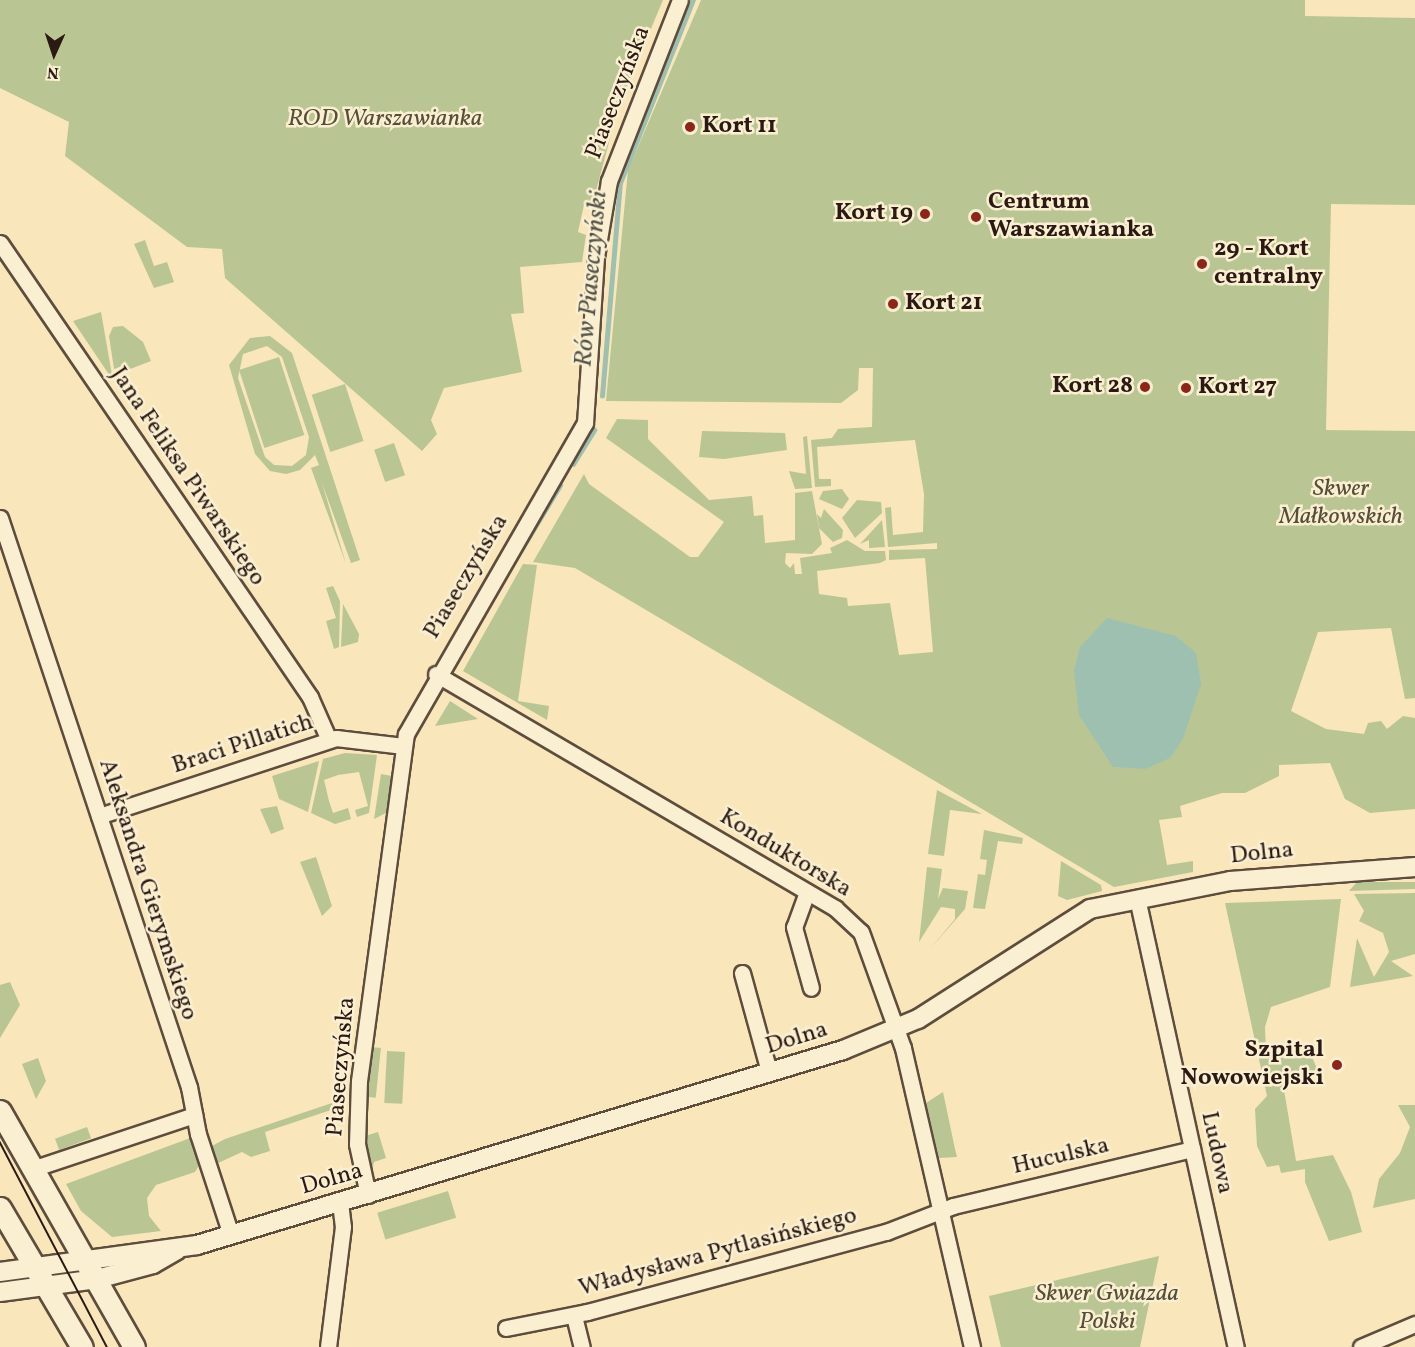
<!DOCTYPE html>
<meta charset="utf-8">
<style>
body{margin:0}
#map{position:relative;width:1415px;height:1347px;overflow:hidden;background:#f9e6ba;font-family:Vollkorn,serif}
div>[style]{position:absolute}
.green>*{inset:0;background:#b9c693;transform-origin:0 0}
.water>*{inset:0;background:#9ec0b0}
.stream>*{height:4.5px;margin:-2.25px;padding:0 2.25px;transform-origin:2.25px;border-radius:2.25px;background:#9ec0b0}
.roads{filter:drop-shadow(2px 0 #5e4d3d) drop-shadow(-2px 0 #5e4d3d) drop-shadow(0 2px #5e4d3d) drop-shadow(0 -2px #5e4d3d)}
.minor>*{height:15px;margin:-7.5px;padding:0 7.5px;transform-origin:7.5px;border-radius:7.5px;background:#fbefd2}
.tertiary>*{height:18px;margin:-9px;padding:0 9px;transform-origin:9px;border-radius:9px;background:#fbefd2}
.secondary>*{height:21px;margin:-10.5px;padding:0 10.5px;transform-origin:10.5px;border-radius:10.5px;background:#fbefd2}
.tram>*{height:1.5px;margin:-0.75px;padding:0 0.75px;transform-origin:0.75px;border-radius:0.75px;background:#2a1a13}
.dots>*{width:16px;height:16px;translate:-50% -50%;box-sizing:border-box;border:3px solid #fbefd2;border-radius:50%}
span{translate:-50% -50%;white-space:nowrap;text-align:center;line-height:1.15;-webkit-text-stroke:5px #fbefd2;paint-order:stroke}
.street-label{font-size:24px;color:#2a1a13}
.park-label{font-size:24px;color:#554e39;font-style:italic}
.poi-label{font-size:24px;color:#2a1a13;font-weight:700}
.left{translate:0 -50%;text-align:left}
.right{translate:-100% -50%;text-align:right}
.water-label{font-size:26px;color:#53544a;font-style:italic}
.north{position:absolute;left:24px;top:24px;width:60px;height:60px;-webkit-text-stroke:4px #fbefd2;paint-order:stroke;rotate:183deg;font-size:16px;font-weight:700;line-height:24px;text-align:center;color:#2a1a13}
.north::after{content:'';display:block;margin:auto;width:21px;height:27px;background:#2a1a13;clip-path:polygon(50% 0,100% 100%,50% 72%,0 100%)}
</style>
<div id="map">
<div class="green">
<i style="clip-path:polygon(0 0,663px 0,619px 105px,593px 202px,585px 200px,578px 232px,586px 235px,582px 262px,520px 267px,524px 313px,511px 314px,522px 372px,444px 388px,431px 420px,437px 434px,422px 451px,225px 278px,222px 249px,187px 247px,65px 156px,69px 122px,0 88px)"></i>
<i style="clip-path:polygon(701px 0,1305px 0,1305px 16px,1415px 18px,1415px 205px,1331px 204px,1326px 430px,1415px 431px,1415px 698px,1405px 699px,1391px 628px,1318px 632px,1291px 711px,1326px 729px,1364px 734px,1368px 723px,1381px 721px,1387px 729px,1403px 716px,1415px 718px,1415px 809px,1370px 813px,1345px 799px,1330px 763px,1279px 765px,1279px 776px,1245px 793px,1222px 793px,1180px 806px,1182px 817px,1159px 820px,1167px 865px,1193px 861px,1193px 872px,1114px 887px,575px 568px,533px 562px,584px 474px,589px 484px,690px 557px,698px 557px,724px 522px,606px 438px,617px 419px,648px 420px,648px 439px,709px 500px,752px 496px,754px 516px,763px 515px,765px 543px,795px 540px,795px 493px,812px 491px,822px 544px,812px 554px,786px 553px,785px 563px,790px 568px,794px 563px,795px 574px,802px 574px,800px 558px,832px 553px,830px 548px,847px 540px,865px 551px,885px 551px,886px 560px,880px 563px,817px 571px,819px 594px,847px 598px,848px 606px,890px 603px,899px 655px,933px 652px,925px 558px,889px 560px,889px 550px,937px 549px,937px 543px,888px 547px,885px 508px,891px 507px,893px 535px,923px 532px,924px 494px,915px 440px,817px 447px,819px 479px,831px 479px,831px 486px,815px 487px,811px 440px,832px 438px,838px 429px,872px 427px,873px 368px,859px 368px,858px 390px,841px 403px,606px 401px,628px 170px)"></i>
<i style="clip-path:polygon(145px 240px,154px 266px,167px 262px,174px 282px,154px 288px,134px 244px)"></i>
<i style="clip-path:polygon(101px 312px,112px 375px,110px 376px,73px 321px)"></i>
<i style="clip-path:polygon(123px 326px,143px 342px,151px 361px,125px 371px,123px 366px,114px 369px,109px 336px,113px 327px)"></i>
<i style="clip-path:polygon(evenodd,270px 336px,292px 353px,360px 560px,351px 563px,322px 483px,346px 564px,311px 468px,319px 465px,315px 455px,300px 470px,286px 474px,270px 471px,255px 454px,229px 365px,250px 338px,270px 336px,267px 346px,282px 357px,309px 437px,306px 455px,292px 466px,274px 465px,265px 457px,238px 378px,243px 354px,267px 346px)"></i>
<i style="left:279px;top:357px;width:82px;height:42px;rotate:72deg"></i>
<i style="left:345px;top:384px;width:60px;height:35px;rotate:72deg"></i>
<i style="clip-path:polygon(702px 431px,785px 433px,787px 450px,724px 459px,699px 457px)"></i>
<i style="clip-path:polygon(807px 436px,812px 488px,795px 489px,789px 471px,806px 474px,803px 437px)"></i>
<i style="left:394px;top:443px;width:34px;height:21px;rotate:71deg"></i>
<i style="clip-path:polygon(842px 489px,849px 499px,842px 509px,819px 499px,823px 491px)"></i>
<i style="clip-path:polygon(857px 500px,881px 502px,882px 513px,855px 538px,842px 518px)"></i>
<i style="clip-path:polygon(824px 509px,843px 530px,842px 538px,833px 542px,819px 528px,817px 514px,821px 518px)"></i>
<i style="clip-path:polygon(882px 520px,885px 547px,869px 548px,869px 540px,860px 544px)"></i>
<i style="clip-path:polygon(523px 564px,537px 565px,518px 701px,549px 706px,547px 720px,463px 671px)"></i>
<i style="clip-path:polygon(333px 586px,340px 601px,339px 647px,334px 649px,326px 621px,336px 618px,326px 588px)"></i>
<i style="clip-path:polygon(343px 604px,359px 634px,358px 642px,341px 647px)"></i>
<i style="clip-path:polygon(450px 701px,478px 719px,435px 726px)"></i>
<i style="clip-path:polygon(345px 753px,377px 755px,369px 813px,357px 817px,355px 810px,368px 806px,359px 772px,338px 775px,324px 780px,329px 801px,333px 813px,348px 808px,351px 819px,335px 824px,311px 813px,323px 759px)"></i>
<i style="clip-path:polygon(319px 761px,308px 812px,279px 799px,272px 776px)"></i>
<i style="clip-path:polygon(381px 774px,392px 776px,386px 813px,374px 819px)"></i>
<i style="clip-path:polygon(937px 790px,982px 814px,950px 810px,944px 856px,928px 854px)"></i>
<i style="clip-path:polygon(277px 806px,284px 829px,271px 834px,260px 809px)"></i>
<i style="clip-path:polygon(984px 830px,1023px 838px,1022px 844px,998px 841px,985px 909px,973px 908px,978px 874px,985px 875px,987px 860px,980px 859px)"></i>
<i style="clip-path:polygon(316px 857px,332px 906px,322px 916px,300px 862px)"></i>
<i style="clip-path:polygon(1061px 861px,1101px 885px,1102px 891px,1067px 900px,1058px 896px)"></i>
<i style="clip-path:polygon(927px 867px,942px 869px,938px 899px,943px 888px,968px 891px,965px 909px,930px 949px,955px 919px,955px 909px,941px 907px,919px 942px)"></i>
<i style="clip-path:polygon(1357px 882px,1415px 882px,1415px 889px,1349px 891px)"></i>
<i style="clip-path:polygon(1415px 893px,1415px 954px,1391px 961px,1413px 976px,1350px 987px,1357px 938px,1374px 977px,1389px 952px,1383px 933px,1359px 921px,1364px 911px,1354px 894px)"></i>
<i style="clip-path:polygon(1341px 899px,1330px 987px,1271px 1007px,1265px 1027px,1266px 1054px,1288px 1050px,1312px 1057px,1318px 1071px,1282px 1078px,1296px 1161px,1333px 1155px,1351px 1192px,1362px 1232px,1329px 1241px,1305px 1182px,1305px 1169px,1281px 1173px,1279px 1165px,1267px 1167px,1257px 1146px,1255px 1109px,1267px 1096px,1225px 903px)"></i>
<i style="clip-path:polygon(10px 982px,20px 1005px,0 1038px,0 985px)"></i>
<i style="left:371px;top:1047px;width:10px;height:50px;rotate:6deg"></i>
<i style="left:387px;top:1051px;width:18px;height:52px;rotate:3deg"></i>
<i style="clip-path:polygon(38px 1058px,46px 1081px,36px 1099px,22px 1064px)"></i>
<i style="clip-path:polygon(943px 1092px,955px 1149px,957px 1157px,939px 1158px,926px 1103px)"></i>
<i style="clip-path:polygon(332px 1103px,334px 1109px,265px 1132px,270px 1151px,251px 1157px,242px 1152px,216px 1164px,210px 1147px,225px 1139px)"></i>
<i style="clip-path:polygon(1398px 1105px,1415px 1105px,1415px 1199px,1373px 1208px,1379px 1179px,1400px 1153px,1410px 1127px)"></i>
<i style="left:87px;top:1127px;width:12px;height:34px;rotate:70deg"></i>
<i style="clip-path:polygon(378px 1132px,386px 1158px,374px 1162px,372px 1171px,365px 1136px)"></i>
<i style="clip-path:polygon(193px 1137px,201px 1162px,195px 1172px,156px 1185px,147px 1198px,149px 1216px,161px 1231px,112px 1237px,81px 1211px,66px 1184px)"></i>
<i style="left:448px;top:1191px;width:28px;height:74px;rotate:73deg"></i>
<i style="clip-path:polygon(1159px 1256px,1140px 1347px,1001px 1347px,989px 1296px)"></i>
</div>
<div class="water">
<i style="clip-path:polygon(1107px 618px,1176px 636px,1196px 653px,1201px 684px,1183px 739px,1170px 758px,1145px 769px,1113px 767px,1079px 715px,1074px 671px,1080px 647px)"></i>
</div>
<div class="stream">
<i style="left:602px;top:396px;width:214px;rotate:-85.2deg"></i>
<i style="left:620px;top:183px;width:197px;rotate:-68.3deg"></i>
<i style="left:573px;top:464px;width:40px;rotate:-58deg"></i>
<i style="left:497px;top:590px;width:122px;rotate:-59deg"></i>
</div>
<div class="roads">
<div class="minor">
<i style="left:0;top:243px;width:550px;rotate:55.67deg"></i>
<i style="left:310px;top:697px;width:47px;rotate:66.2deg"></i>
<i style="left:0;top:518px;width:600px;rotate:71.63deg"></i>
<i style="left:189px;top:1087px;width:48px;rotate:79.2deg"></i>
<i style="left:198px;top:1134px;width:106px;rotate:71.9deg"></i>
<i style="left:436px;top:674px;width:463px;rotate:30.4deg"></i>
<i style="left:835px;top:908px;width:35px;rotate:43deg"></i>
<i style="left:861px;top:932px;width:123px;rotate:70.1deg"></i>
<i style="left:903px;top:1048px;width:307px;rotate:77deg"></i>
<i style="left:99px;top:816px;width:250px;rotate:-18.2deg"></i>
<i style="left:336px;top:738px;width:68px;rotate:6.7deg"></i>
<i style="left:807px;top:892px;width:37px;rotate:110deg"></i>
<i style="left:794px;top:927px;width:63px;rotate:74.4deg"></i>
<i style="left:1137px;top:898px;width:460px;rotate:77.6deg"></i>
<i style="left:742px;top:973px;width:103px;rotate:74.7deg"></i>
<i style="left:32px;top:1169px;width:171px;rotate:-18.4deg"></i>
<i style="left:368px;top:1195px;width:52px;rotate:-102.2deg"></i>
<i style="left:357px;top:1144px;width:63px;rotate:-88.2deg"></i>
<i style="left:359px;top:1081px;width:350px;rotate:-82.3deg"></i>
<i style="left:406px;top:734px;width:359px;rotate:-60.1deg"></i>
<i style="left:585px;top:423px;width:166px;rotate:-86.2deg"></i>
<i style="left:596px;top:257px;width:77px;rotate:-80.3deg"></i>
<i style="left:609px;top:181px;width:194px;rotate:-68.6deg"></i>
<i style="left:574px;top:1316px;width:32px;rotate:76deg"></i>
<i style="left:506px;top:1328px;width:83px;rotate:-11.2deg"></i>
<i style="left:587px;top:1312px;width:310px;rotate:-15deg"></i>
<i style="left:886px;top:1232px;width:72px;rotate:-21.2deg"></i>
<i style="left:953px;top:1206px;width:246px;rotate:-13.4deg"></i>
<i style="left:328px;top:1347px;width:121px;rotate:-82.9deg"></i>
<i style="left:343px;top:1227px;width:24px;rotate:-97deg"></i>
<i style="left:1361px;top:1347px;width:59px;rotate:-23.1deg"></i>
</div>
<div class="tertiary">
<i style="left:0;top:1272px;width:199px;rotate:-7.8deg"></i>
<i style="left:197px;top:1245px;width:675px;rotate:-16.8deg"></i>
<i style="left:843px;top:1050px;width:81px;rotate:-22.5deg"></i>
<i style="left:918px;top:1019px;width:204px;rotate:-32.6deg"></i>
<i style="left:1090px;top:909px;width:143px;rotate:-11.3deg"></i>
<i style="left:1230px;top:881px;width:186px;rotate:-4.3deg"></i>
<i style="left:0;top:1292px;width:98px;rotate:-7.6deg"></i>
<i style="left:97px;top:1279px;width:58px;rotate:-15deg"></i>
<i style="left:153px;top:1264px;width:28px;rotate:-30deg"></i>
</div>
<div class="secondary">
<i style="left:0;top:1111px;width:271px;rotate:60.4deg"></i>
<i style="left:0;top:1208px;width:161px;rotate:59.5deg"></i>
</div>
</div>
<div class="tram">
<i style="left:0;top:1142px;width:231px;rotate:62.4deg"></i>
</div>
<div class="dots">
<i style="left:690px;top:127px;background:#8f2418"></i>
<i style="left:925px;top:214px;background:#8f2418"></i>
<i style="left:976px;top:217px;background:#8f2418"></i>
<i style="left:1202px;top:264px;background:#8f2418"></i>
<i style="left:893px;top:304px;background:#8f2418"></i>
<i style="left:1145px;top:387px;background:#8f2418"></i>
<i style="left:1186px;top:388px;background:#8f2418"></i>
<i style="left:1337px;top:1065px;background:#8f2418"></i>
</div>
<div class="street-label">
<span style="left:619px;top:93px;rotate:-69deg">Piaseczyńska</span>
<span style="left:187px;top:477px;rotate:56deg">Jana Feliksa Piwarskiego</span>
<span style="left:467px;top:577px;rotate:-59deg">Piaseczyńska</span>
<span style="left:243px;top:745px;rotate:-18deg">Braci Pillatich</span>
<span style="left:785px;top:854px;rotate:31deg">Konduktorska</span>
<span style="left:1262px;top:854px;rotate:-6deg">Dolna</span>
<span style="left:147px;top:890px;rotate:72deg">Aleksandra Gierymskiego</span>
<span style="left:797px;top:1039px;rotate:-17deg">Dolna</span>
<span style="left:342px;top:1067px;rotate:-85deg">Piaseczyńska</span>
<span style="left:1216px;top:1153px;rotate:78deg">Ludowa</span>
<span style="left:1061px;top:1157px;rotate:-13deg">Huculska</span>
<span style="left:332px;top:1180px;rotate:-16deg">Dolna</span>
<span style="left:718px;top:1253px;rotate:-15deg">Władysława Pytlasińskiego</span>
</div>
<div class="park-label">
<span style="left:385px;top:120px">ROD Warszawianka</span>
<span style="left:1341px;top:504px">Skwer<br>Małkowskich</span>
<span style="left:1107px;top:1309px">Skwer Gwiazda<br>Polski</span>
</div>
<div class="poi-label">
<span class="left" style="left:702px;top:127px">Kort 11</span>
<span class="left" style="left:988px;top:217px">Centrum<br>Warszawianka</span>
<span class="right" style="left:913px;top:214px">Kort 19</span>
<span class="left" style="left:1214px;top:264px">29 - Kort<br>centralny</span>
<span class="left" style="left:905px;top:304px">Kort 21</span>
<span class="right" style="left:1133px;top:387px">Kort 28</span>
<span class="left" style="left:1198px;top:388px">Kort 27</span>
<span class="right" style="left:1324px;top:1065px">Szpital<br>Nowowiejski</span>
</div>
<div class="water-label">
<span style="left:592px;top:279px;rotate:-85deg">Rów Piaseczyński</span>
</div>
<div class="north">N</div>
</div>
